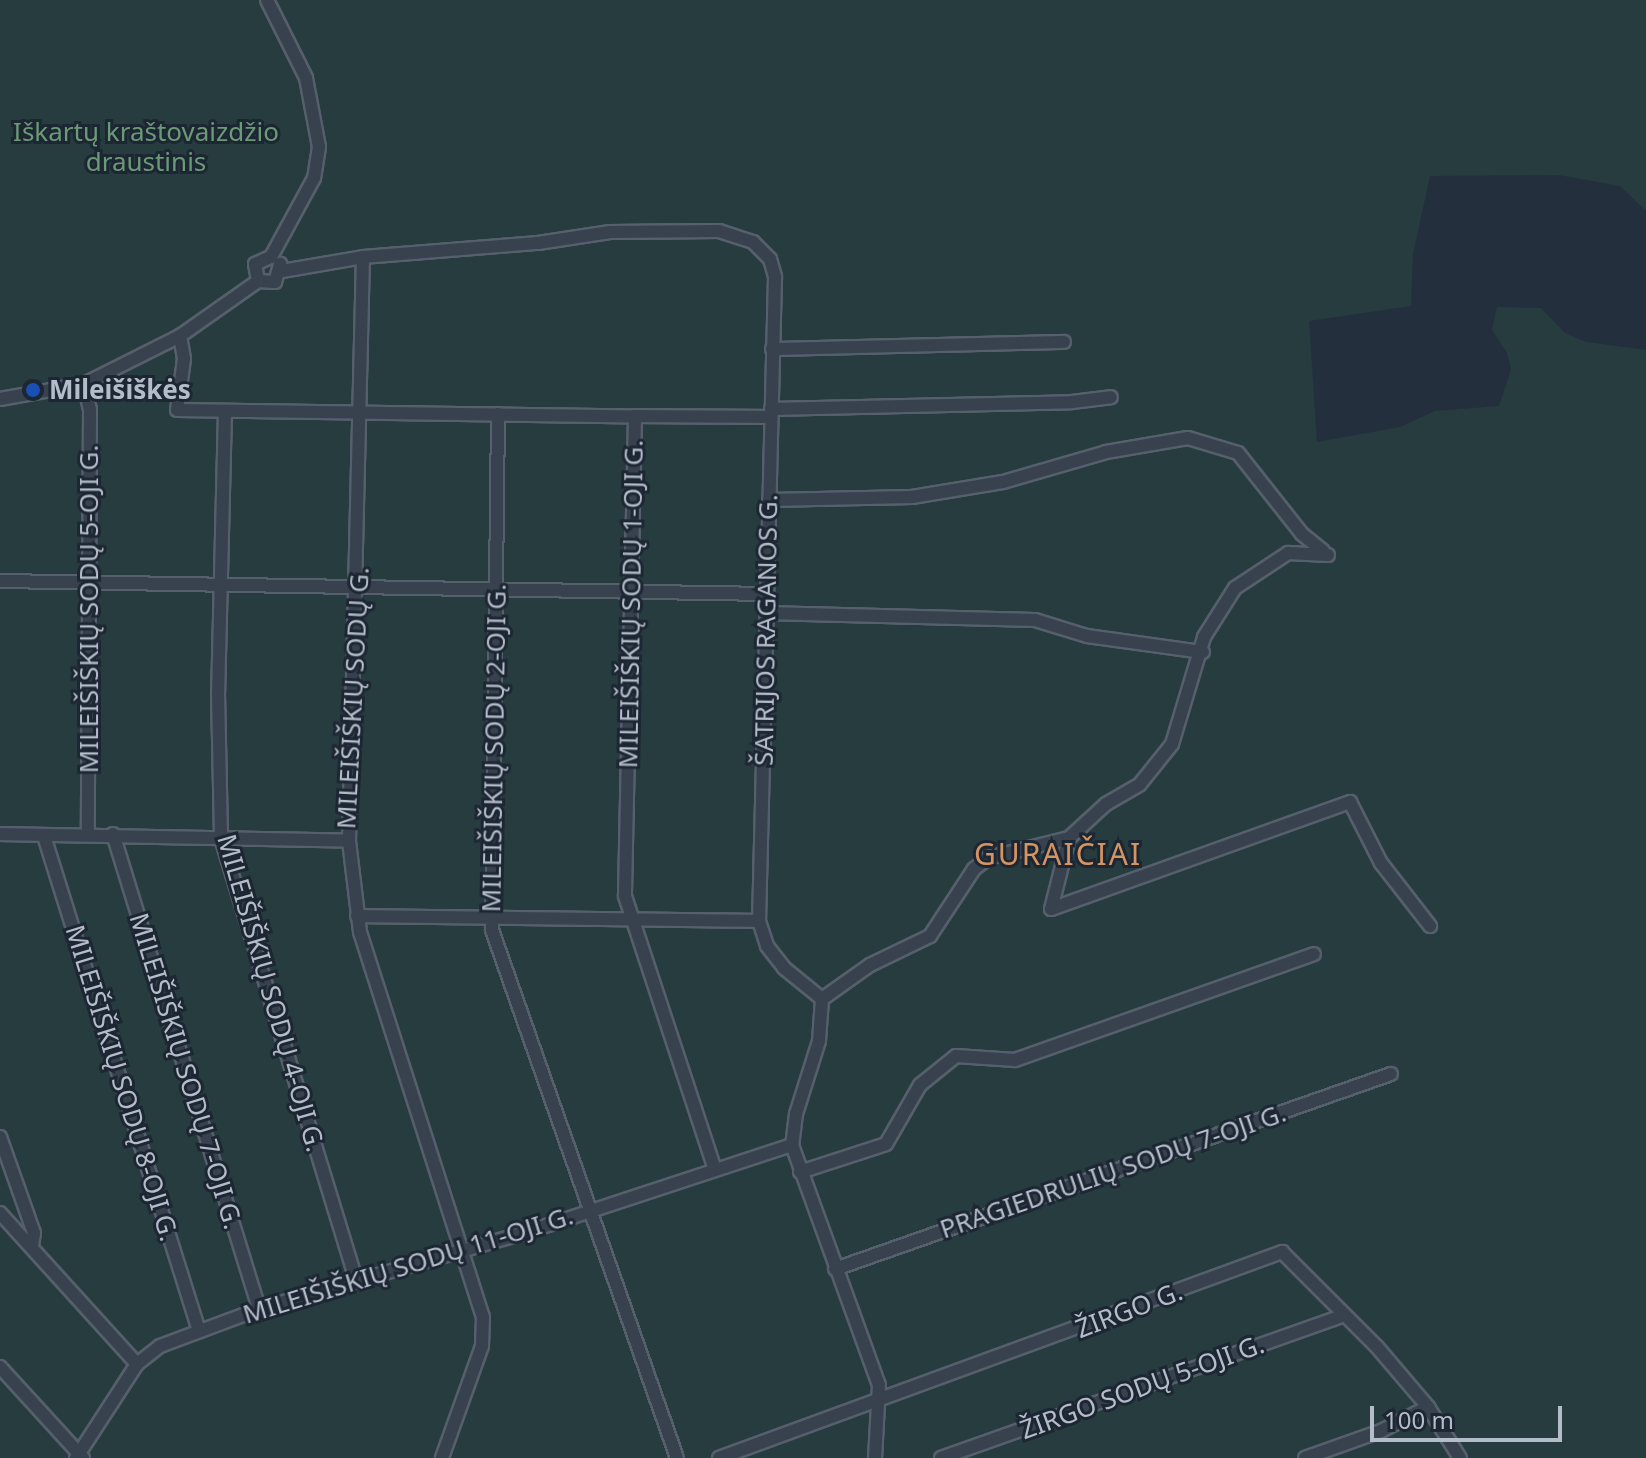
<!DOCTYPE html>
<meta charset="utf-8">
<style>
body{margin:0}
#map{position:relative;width:1646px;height:1458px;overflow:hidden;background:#242f3e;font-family:"Noto Sans",sans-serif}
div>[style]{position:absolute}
.green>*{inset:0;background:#263c3f}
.roads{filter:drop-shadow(2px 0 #565f6c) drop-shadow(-2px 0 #565f6c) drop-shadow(0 2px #565f6c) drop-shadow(0 -2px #565f6c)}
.street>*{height:12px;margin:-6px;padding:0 6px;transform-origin:6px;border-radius:6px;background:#38414e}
.dots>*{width:22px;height:22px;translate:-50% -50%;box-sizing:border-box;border:4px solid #1d2633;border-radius:50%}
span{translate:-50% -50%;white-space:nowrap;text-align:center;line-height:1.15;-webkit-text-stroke:6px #1d2633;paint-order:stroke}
.park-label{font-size:26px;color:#6b9a76}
.poi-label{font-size:26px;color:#b4bcc9;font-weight:700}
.left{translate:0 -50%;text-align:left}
.street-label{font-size:26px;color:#b4bcc9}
.quarter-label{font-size:30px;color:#d59563;letter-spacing:2px}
.scale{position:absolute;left:1370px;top:1406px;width:192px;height:36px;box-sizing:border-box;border:4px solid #b4bcc9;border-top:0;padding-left:10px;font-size:24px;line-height:28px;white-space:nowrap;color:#b4bcc9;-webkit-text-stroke:6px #1d2633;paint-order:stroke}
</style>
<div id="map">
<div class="green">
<i style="clip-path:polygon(0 0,1646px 0,1646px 211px,1620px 186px,1559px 175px,1430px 176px,1413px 254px,1411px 306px,1309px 321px,1317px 442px,1400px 427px,1435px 411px,1499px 406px,1511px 370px,1507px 353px,1492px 330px,1497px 307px,1541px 308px,1565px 333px,1586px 342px,1646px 350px,1646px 1458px,0 1458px)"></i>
</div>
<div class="roads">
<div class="street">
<i style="left:267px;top:0;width:87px;rotate:63.4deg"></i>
<i style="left:306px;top:78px;width:70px;rotate:79.3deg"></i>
<i style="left:319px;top:147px;width:31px;rotate:99deg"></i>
<i style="left:314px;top:178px;width:90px;rotate:118.6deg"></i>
<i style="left:282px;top:271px;width:82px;rotate:-9.8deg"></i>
<i style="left:363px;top:257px;width:176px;rotate:-4.6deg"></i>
<i style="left:538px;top:243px;width:73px;rotate:-8.7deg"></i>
<i style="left:610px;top:232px;width:109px;rotate:-0.5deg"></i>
<i style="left:719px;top:231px;width:36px;rotate:18deg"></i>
<i style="left:753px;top:242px;width:24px;rotate:45deg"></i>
<i style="left:770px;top:259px;width:19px;rotate:74deg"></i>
<i style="left:775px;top:277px;width:644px;rotate:91.42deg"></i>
<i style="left:759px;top:921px;width:26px;rotate:72deg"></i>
<i style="left:767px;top:946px;width:28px;rotate:52deg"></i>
<i style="left:784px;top:968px;width:49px;rotate:39.2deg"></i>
<i style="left:822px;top:999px;width:42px;rotate:94.1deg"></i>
<i style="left:819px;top:1041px;width:77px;rotate:107.5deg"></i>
<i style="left:796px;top:1114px;width:31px;rotate:97deg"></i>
<i style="left:792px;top:1145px;width:255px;rotate:70.1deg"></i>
<i style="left:879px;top:1385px;width:73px;rotate:93.1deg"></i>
<i style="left:258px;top:281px;width:17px;rotate:3deg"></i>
<i style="left:275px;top:282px;width:19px;rotate:-74deg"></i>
<i style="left:258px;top:281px;width:17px;rotate:-100deg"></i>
<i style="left:255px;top:264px;width:17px;rotate:-24deg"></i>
<i style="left:180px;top:336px;width:23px;rotate:80deg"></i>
<i style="left:184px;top:359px;width:51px;rotate:97.8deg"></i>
<i style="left:177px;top:410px;width:458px;rotate:0.8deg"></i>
<i style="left:635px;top:416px;width:480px;rotate:91.2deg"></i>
<i style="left:625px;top:896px;width:287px;rotate:71.8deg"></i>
<i style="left:772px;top:349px;width:292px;rotate:-1.4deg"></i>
<i style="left:84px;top:384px;width:26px;rotate:77deg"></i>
<i style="left:90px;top:409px;width:425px;rotate:90.3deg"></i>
<i style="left:0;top:399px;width:85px;rotate:-10.1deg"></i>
<i style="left:84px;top:384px;width:107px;rotate:-26.6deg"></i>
<i style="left:180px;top:336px;width:95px;rotate:-35.2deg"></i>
<i style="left:771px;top:409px;width:301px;rotate:-1.3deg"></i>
<i style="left:1072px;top:402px;width:39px;rotate:-7deg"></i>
<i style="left:225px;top:411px;width:282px;rotate:91.4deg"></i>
<i style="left:218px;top:693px;width:145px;rotate:88.8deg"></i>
<i style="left:221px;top:838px;width:464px;rotate:73deg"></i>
<i style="left:498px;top:414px;width:516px;rotate:90.67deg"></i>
<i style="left:492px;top:930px;width:559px;rotate:70.69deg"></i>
<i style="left:635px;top:416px;width:136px;rotate:0.4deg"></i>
<i style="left:769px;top:500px;width:143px;rotate:-1.2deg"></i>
<i style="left:912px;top:497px;width:92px;rotate:-9.4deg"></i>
<i style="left:1003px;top:482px;width:107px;rotate:-16.2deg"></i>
<i style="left:1106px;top:452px;width:83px;rotate:-9.7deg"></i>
<i style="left:1188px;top:438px;width:52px;rotate:16.7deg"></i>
<i style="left:1238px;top:453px;width:103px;rotate:51.7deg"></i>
<i style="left:1302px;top:534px;width:27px;rotate:39deg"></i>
<i style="left:0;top:581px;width:766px;rotate:0.97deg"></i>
<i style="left:766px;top:613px;width:269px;rotate:1.5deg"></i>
<i style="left:1035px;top:620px;width:54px;rotate:17.1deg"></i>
<i style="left:1087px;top:636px;width:117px;rotate:7.9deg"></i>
<i style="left:0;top:834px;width:349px;rotate:1.1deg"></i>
<i style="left:349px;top:841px;width:584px;rotate:-88.63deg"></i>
<i style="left:113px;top:834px;width:497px;rotate:72.9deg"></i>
<i style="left:44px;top:836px;width:519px;rotate:72.61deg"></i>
<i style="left:1069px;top:838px;width:73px;rotate:104.2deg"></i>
<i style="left:1051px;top:909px;width:318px;rotate:-19.7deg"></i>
<i style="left:1350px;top:802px;width:68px;rotate:63.1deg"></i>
<i style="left:1381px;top:863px;width:80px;rotate:52.1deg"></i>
<i style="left:349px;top:841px;width:92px;rotate:83.1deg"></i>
<i style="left:360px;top:932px;width:404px;rotate:72.3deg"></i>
<i style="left:483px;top:1317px;width:29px;rotate:92deg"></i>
<i style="left:482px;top:1346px;width:119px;rotate:109.7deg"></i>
<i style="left:357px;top:916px;width:402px;rotate:0.7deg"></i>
<i style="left:822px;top:999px;width:59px;rotate:-35.3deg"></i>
<i style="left:870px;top:965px;width:67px;rotate:-25.8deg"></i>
<i style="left:930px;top:936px;width:80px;rotate:-56.7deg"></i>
<i style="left:974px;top:869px;width:18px;rotate:-38deg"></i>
<i style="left:988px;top:858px;width:83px;rotate:-13.9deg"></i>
<i style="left:1069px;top:838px;width:50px;rotate:-42.6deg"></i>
<i style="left:1106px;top:804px;width:39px;rotate:-30deg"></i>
<i style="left:1140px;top:784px;width:51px;rotate:-51.3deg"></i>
<i style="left:1172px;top:744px;width:112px;rotate:-73.3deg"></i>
<i style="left:1204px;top:637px;width:58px;rotate:-57.7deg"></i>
<i style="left:1235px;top:588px;width:64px;rotate:-33.4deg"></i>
<i style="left:1288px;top:553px;width:40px;rotate:2.9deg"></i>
<i style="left:0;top:1137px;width:102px;rotate:70.5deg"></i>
<i style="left:34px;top:1233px;width:13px;rotate:99deg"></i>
<i style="left:800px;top:1172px;width:90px;rotate:-18deg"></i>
<i style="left:886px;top:1144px;width:68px;rotate:-60deg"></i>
<i style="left:920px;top:1085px;width:46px;rotate:-38.9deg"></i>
<i style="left:956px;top:1056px;width:59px;rotate:3.9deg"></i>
<i style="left:1015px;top:1060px;width:317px;rotate:-19.5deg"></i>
<i style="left:0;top:1213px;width:204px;rotate:47.8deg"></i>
<i style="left:835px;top:1269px;width:589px;rotate:-19.33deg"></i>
<i style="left:0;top:1367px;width:123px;rotate:47.6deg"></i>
<i style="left:76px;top:1458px;width:112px;rotate:-57deg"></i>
<i style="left:137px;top:1364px;width:29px;rotate:-38deg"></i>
<i style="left:160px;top:1346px;width:106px;rotate:-20.5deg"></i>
<i style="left:259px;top:1309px;width:273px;rotate:-16deg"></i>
<i style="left:521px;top:1234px;width:285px;rotate:-18.2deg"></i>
<i style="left:719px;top:1458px;width:600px;rotate:-20.1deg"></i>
<i style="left:1282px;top:1252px;width:134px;rotate:45deg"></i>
<i style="left:1377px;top:1347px;width:79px;rotate:49.6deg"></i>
<i style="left:1428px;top:1407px;width:60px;rotate:57.9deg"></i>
<i style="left:941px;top:1458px;width:425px;rotate:-19.5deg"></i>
<i style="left:1305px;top:1458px;width:81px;rotate:-19.6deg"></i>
<i style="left:1381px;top:1431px;width:53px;rotate:-27.1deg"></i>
</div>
</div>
<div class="dots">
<i style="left:33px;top:390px;background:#1a4fb4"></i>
</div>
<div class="park-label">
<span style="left:146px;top:147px">Iškartų kraštovaizdžio<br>draustinis</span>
</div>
<div class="poi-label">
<span class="left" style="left:49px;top:390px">Mileišiškės</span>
</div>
<div class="street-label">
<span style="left:631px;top:604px;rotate:-89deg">MILEIŠIŠKIŲ SODŲ 1-OJI G.</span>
<span style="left:89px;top:609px;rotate:-90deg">MILEIŠIŠKIŲ SODŲ 5-OJI G.</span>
<span style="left:766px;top:630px;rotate:-89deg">ŠATRIJOS RAGANOS G.</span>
<span style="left:353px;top:698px;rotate:-87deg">MILEIŠIŠKIŲ SODŲ G.</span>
<span style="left:494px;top:748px;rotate:-89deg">MILEIŠIŠKIŲ SODŲ 2-OJI G.</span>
<span style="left:271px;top:993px;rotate:74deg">MILEIŠIŠKIŲ SODŲ 4-OJI G.</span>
<span style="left:186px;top:1071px;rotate:73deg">MILEIŠIŠKIŲ SODŲ 7-OJI G.</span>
<span style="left:122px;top:1083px;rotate:73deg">MILEIŠIŠKIŲ SODŲ 8-OJI G.</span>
<span style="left:1113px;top:1171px;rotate:-19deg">PRAGIEDRULIŲ SODŲ 7-OJI G.</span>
<span style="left:408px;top:1265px;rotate:-17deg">MILEIŠIŠKIŲ SODŲ 11-OJI G.</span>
<span style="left:1129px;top:1310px;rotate:-21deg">ŽIRGO G.</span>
<span style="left:1142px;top:1387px;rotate:-20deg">ŽIRGO SODŲ 5-OJI G.</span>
</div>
<div class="quarter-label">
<span style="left:1058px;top:854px">GURAIČIAI</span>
</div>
<div class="scale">100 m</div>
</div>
